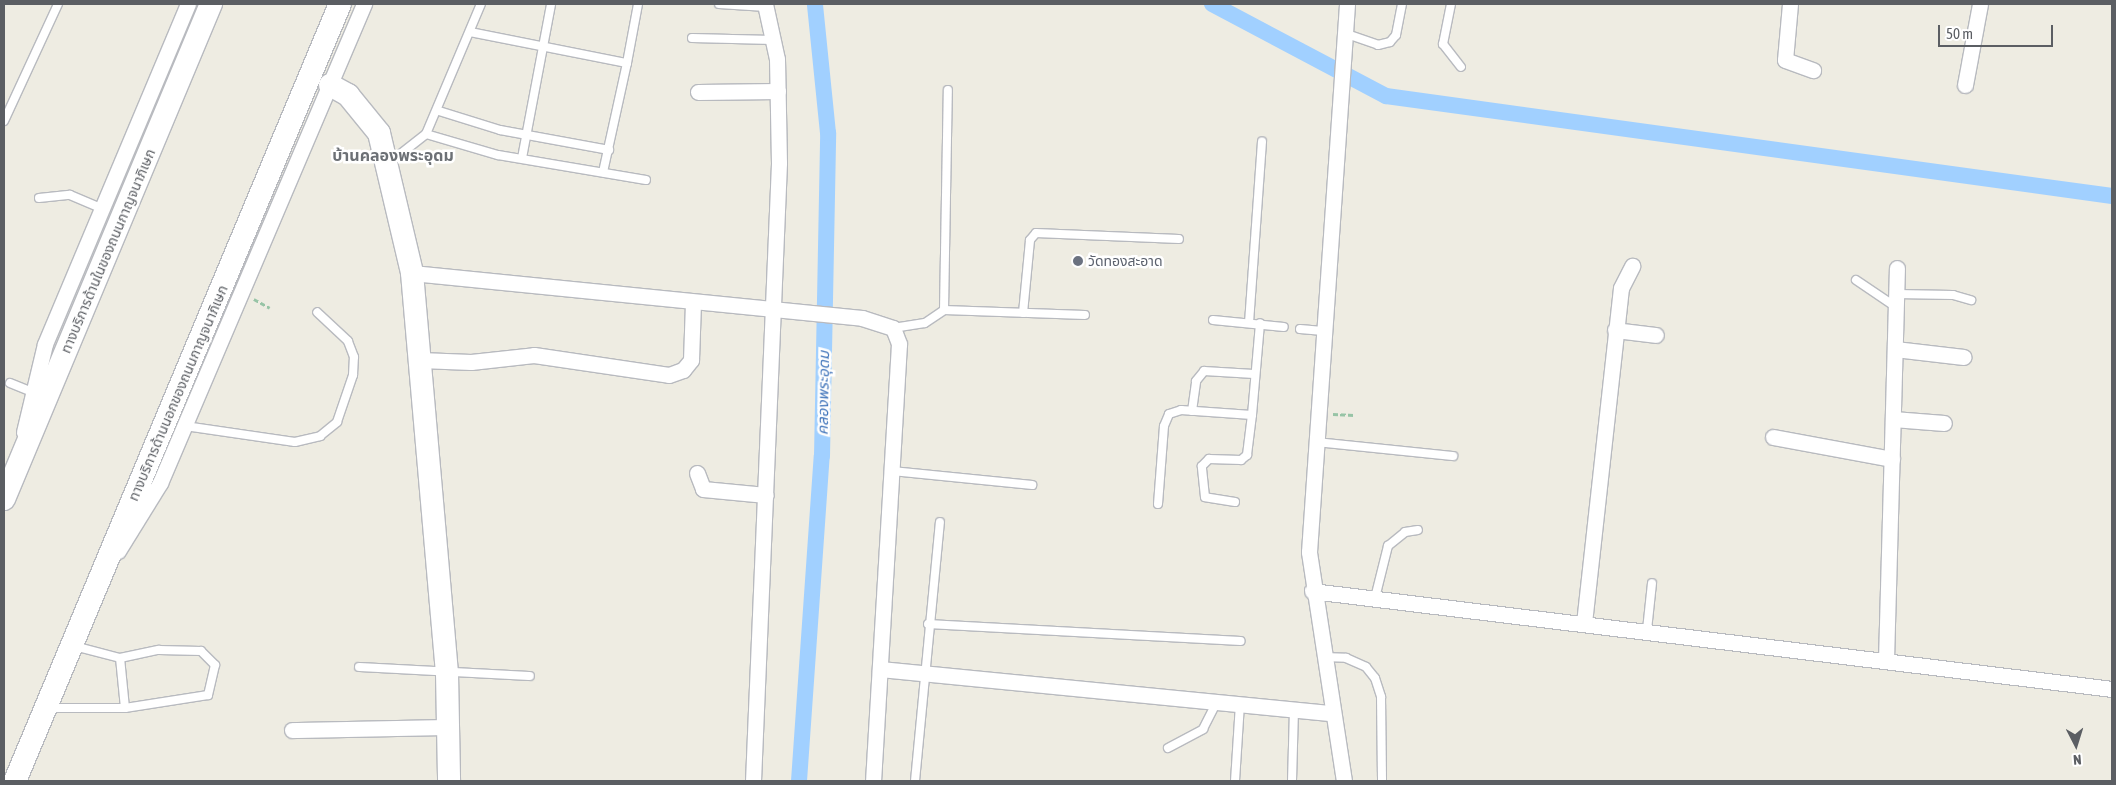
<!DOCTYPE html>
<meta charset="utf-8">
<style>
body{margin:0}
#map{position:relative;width:2116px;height:785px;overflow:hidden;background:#eeece2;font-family:"Asap Condensed","Noto Sans Thai",sans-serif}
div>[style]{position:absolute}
.canal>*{height:16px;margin:-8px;padding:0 8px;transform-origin:8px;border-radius:8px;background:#a1d0ff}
.path>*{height:2.5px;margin-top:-1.25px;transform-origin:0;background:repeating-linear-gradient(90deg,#97c4a6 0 5px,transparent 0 7.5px)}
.roads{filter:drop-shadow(1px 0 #b8babf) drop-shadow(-1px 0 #b8babf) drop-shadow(0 1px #b8babf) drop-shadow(0 -1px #b8babf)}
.lane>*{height:8px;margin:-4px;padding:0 4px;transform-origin:4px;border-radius:4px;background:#fff}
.street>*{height:15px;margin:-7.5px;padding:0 7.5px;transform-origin:7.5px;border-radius:7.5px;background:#fff}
.secondary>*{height:22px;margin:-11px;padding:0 11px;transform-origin:11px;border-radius:11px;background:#fff}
.dots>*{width:14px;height:14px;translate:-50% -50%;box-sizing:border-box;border:2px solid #fff;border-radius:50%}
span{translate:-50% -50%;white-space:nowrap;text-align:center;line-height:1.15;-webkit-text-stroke:5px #fff;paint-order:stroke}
.street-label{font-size:14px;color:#5b5e63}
.worship-label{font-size:14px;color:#5b616d}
.left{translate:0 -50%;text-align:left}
.water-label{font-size:15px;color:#4074ba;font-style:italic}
.quarter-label{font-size:16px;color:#6c7075;font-weight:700}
.frame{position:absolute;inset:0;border:5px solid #5b5e63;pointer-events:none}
.north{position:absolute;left:2051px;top:720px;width:50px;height:50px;-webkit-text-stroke:4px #fff;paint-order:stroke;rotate:175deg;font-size:14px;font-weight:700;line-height:20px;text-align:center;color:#5b5e63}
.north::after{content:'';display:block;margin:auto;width:18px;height:22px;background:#5b5e63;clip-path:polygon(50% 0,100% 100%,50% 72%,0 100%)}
.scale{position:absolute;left:1938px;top:25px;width:115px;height:22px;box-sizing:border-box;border:2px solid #5b5e63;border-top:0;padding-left:6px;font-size:15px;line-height:18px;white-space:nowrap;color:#5b5e63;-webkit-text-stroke:4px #fff;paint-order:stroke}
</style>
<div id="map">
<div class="canal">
<i style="left:1212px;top:4px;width:197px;rotate:27.9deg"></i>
<i style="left:1386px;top:96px;width:733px;rotate:7.84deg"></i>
<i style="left:799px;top:781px;width:326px;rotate:-86deg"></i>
<i style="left:822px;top:456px;width:323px;rotate:-88.9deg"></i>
<i style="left:828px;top:133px;width:130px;rotate:-95.8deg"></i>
</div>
<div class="path">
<i style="left:254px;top:299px;width:18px;rotate:29deg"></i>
<i style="left:1333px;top:414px;width:21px;rotate:3deg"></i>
</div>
<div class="roads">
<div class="lane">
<i style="left:719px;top:4px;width:47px;rotate:3.7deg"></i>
<i style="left:1451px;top:4px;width:41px;rotate:101.3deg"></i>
<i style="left:1443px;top:44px;width:29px;rotate:52deg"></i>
<i style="left:470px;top:32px;width:160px;rotate:11.2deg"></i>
<i style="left:627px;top:63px;width:112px;rotate:102.4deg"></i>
<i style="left:1344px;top:33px;width:36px;rotate:19deg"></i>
<i style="left:1378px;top:45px;width:12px;rotate:-14deg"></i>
<i style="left:1390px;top:42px;width:9px;rotate:-49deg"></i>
<i style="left:1396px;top:35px;width:32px;rotate:-79deg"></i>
<i style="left:692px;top:38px;width:81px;rotate:1.4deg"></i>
<i style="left:627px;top:63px;width:60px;rotate:-79.4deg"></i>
<i style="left:439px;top:111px;width:64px;rotate:17.3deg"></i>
<i style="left:500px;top:130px;width:111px;rotate:10.4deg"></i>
<i style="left:4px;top:121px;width:129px;rotate:-65.2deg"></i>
<i style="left:426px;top:134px;width:75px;rotate:16.3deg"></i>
<i style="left:498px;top:155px;width:150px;rotate:9.6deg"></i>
<i style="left:522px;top:158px;width:157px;rotate:-79.3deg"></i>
<i style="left:389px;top:163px;width:47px;rotate:-38.1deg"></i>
<i style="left:426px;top:134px;width:141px;rotate:-67.1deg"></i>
<i style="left:39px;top:198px;width:31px;rotate:-6deg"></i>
<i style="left:70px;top:195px;width:34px;rotate:23deg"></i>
<i style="left:1856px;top:280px;width:48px;rotate:34deg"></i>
<i style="left:1896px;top:294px;width:57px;rotate:1deg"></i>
<i style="left:1953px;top:295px;width:19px;rotate:16deg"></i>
<i style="left:944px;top:310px;width:141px;rotate:2deg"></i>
<i style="left:1023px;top:313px;width:73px;rotate:-84.5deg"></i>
<i style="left:1030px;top:240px;width:9px;rotate:-49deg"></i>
<i style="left:1036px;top:233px;width:143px;rotate:2.4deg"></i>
<i style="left:1213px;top:320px;width:71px;rotate:5.6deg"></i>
<i style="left:1249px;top:323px;width:182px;rotate:-85.9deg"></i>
<i style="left:893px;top:328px;width:32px;rotate:-9deg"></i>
<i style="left:925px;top:323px;width:23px;rotate:-34deg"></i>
<i style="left:944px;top:310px;width:220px;rotate:-89deg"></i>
<i style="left:1300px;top:329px;width:23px;rotate:5deg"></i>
<i style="left:10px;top:383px;width:24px;rotate:22deg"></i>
<i style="left:1192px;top:411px;width:30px;rotate:-82deg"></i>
<i style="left:1196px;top:381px;width:13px;rotate:-51deg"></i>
<i style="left:1204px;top:371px;width:50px;rotate:3.4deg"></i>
<i style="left:185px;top:426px;width:111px;rotate:8.3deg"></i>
<i style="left:295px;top:442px;width:26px;rotate:-13deg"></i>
<i style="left:320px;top:436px;width:22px;rotate:-39deg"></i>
<i style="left:337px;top:422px;width:50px;rotate:-71.2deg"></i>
<i style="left:353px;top:375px;width:18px;rotate:-87deg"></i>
<i style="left:354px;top:357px;width:17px;rotate:-111deg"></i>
<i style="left:348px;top:341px;width:42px;rotate:-136.9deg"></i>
<i style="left:1315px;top:442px;width:139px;rotate:5.8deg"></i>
<i style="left:892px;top:471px;width:141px;rotate:5.7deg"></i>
<i style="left:1235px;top:502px;width:30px;rotate:-171deg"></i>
<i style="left:1205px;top:497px;width:31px;rotate:-96deg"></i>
<i style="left:1202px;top:466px;width:10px;rotate:-45deg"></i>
<i style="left:1209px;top:459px;width:32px;rotate:2deg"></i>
<i style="left:1241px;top:460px;width:8px;rotate:-40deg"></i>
<i style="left:1247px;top:455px;width:40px;rotate:-82.9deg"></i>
<i style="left:1158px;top:504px;width:78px;rotate:-85.6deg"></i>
<i style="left:1164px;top:426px;width:13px;rotate:-67deg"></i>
<i style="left:1169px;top:414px;width:13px;rotate:-18deg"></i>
<i style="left:1181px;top:410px;width:71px;rotate:4deg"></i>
<i style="left:1252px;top:415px;width:92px;rotate:-85deg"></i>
<i style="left:1375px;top:598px;width:54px;rotate:-76deg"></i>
<i style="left:1388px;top:546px;width:22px;rotate:-39deg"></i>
<i style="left:1405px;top:532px;width:13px;rotate:-9deg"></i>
<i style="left:928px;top:624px;width:313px;rotate:3.1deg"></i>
<i style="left:1647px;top:630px;width:47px;rotate:-83.9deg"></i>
<i style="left:1323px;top:657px;width:23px;rotate:2deg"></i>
<i style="left:1346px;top:658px;width:22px;rotate:24deg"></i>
<i style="left:1366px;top:667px;width:14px;rotate:51deg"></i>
<i style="left:1375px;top:678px;width:20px;rotate:72deg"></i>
<i style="left:1381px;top:697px;width:84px;rotate:89.3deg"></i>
<i style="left:120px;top:658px;width:40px;rotate:-12deg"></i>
<i style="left:159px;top:650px;width:42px;rotate:1.4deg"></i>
<i style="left:201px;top:651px;width:20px;rotate:45deg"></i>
<i style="left:215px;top:665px;width:31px;rotate:103deg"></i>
<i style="left:208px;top:695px;width:84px;rotate:171.1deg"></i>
<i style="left:359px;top:667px;width:171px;rotate:3deg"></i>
<i style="left:47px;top:708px;width:78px"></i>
<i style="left:125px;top:708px;width:50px;rotate:-95.7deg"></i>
<i style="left:120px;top:658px;width:48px;rotate:-165.4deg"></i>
<i style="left:1168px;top:748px;width:40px;rotate:-28deg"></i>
<i style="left:1203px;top:729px;width:30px;rotate:-63deg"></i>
<i style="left:915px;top:781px;width:260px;rotate:-84.5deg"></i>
<i style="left:1235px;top:781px;width:77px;rotate:-86.3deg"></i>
<i style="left:1292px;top:781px;width:72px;rotate:-88.4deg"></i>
</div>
<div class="street">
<i style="left:1790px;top:4px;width:56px;rotate:95.1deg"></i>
<i style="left:1785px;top:60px;width:30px;rotate:20deg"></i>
<i style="left:1965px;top:85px;width:82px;rotate:-79.5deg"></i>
<i style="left:698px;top:92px;width:80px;rotate:-0.7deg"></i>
<i style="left:412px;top:273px;width:452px;rotate:5.7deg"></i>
<i style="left:862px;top:318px;width:33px;rotate:18deg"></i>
<i style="left:893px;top:328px;width:17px;rotate:69deg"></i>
<i style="left:899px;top:344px;width:438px;rotate:93.4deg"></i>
<i style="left:1615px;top:330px;width:41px;rotate:7deg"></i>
<i style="left:1895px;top:349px;width:69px;rotate:6.6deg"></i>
<i style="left:420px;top:360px;width:51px;rotate:2.2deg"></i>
<i style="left:471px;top:362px;width:63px;rotate:-6.3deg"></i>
<i style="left:534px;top:355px;width:136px;rotate:8.4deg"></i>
<i style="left:669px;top:375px;width:15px;rotate:-20deg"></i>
<i style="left:683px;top:370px;width:13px;rotate:-51deg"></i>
<i style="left:691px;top:360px;width:58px;rotate:-88deg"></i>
<i style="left:1893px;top:419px;width:51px;rotate:4.5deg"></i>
<i style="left:24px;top:432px;width:90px;rotate:-76.6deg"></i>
<i style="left:45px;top:344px;width:369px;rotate:-67.2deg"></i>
<i style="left:1773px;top:437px;width:121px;rotate:10.5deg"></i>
<i style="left:697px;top:473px;width:17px;rotate:69deg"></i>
<i style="left:703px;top:489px;width:63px;rotate:5.4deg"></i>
<i style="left:118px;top:551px;width:80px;rotate:-58.3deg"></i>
<i style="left:160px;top:483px;width:521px;rotate:-66.93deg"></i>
<i style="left:1312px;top:591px;width:806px;rotate:6.98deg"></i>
<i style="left:1584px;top:623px;width:337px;rotate:-83.7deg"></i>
<i style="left:1621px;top:288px;width:25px;rotate:-63deg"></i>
<i style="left:1886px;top:660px;width:392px;rotate:-88.4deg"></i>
<i style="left:880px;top:669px;width:454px;rotate:5.6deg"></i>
<i style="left:292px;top:730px;width:159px;rotate:-1.1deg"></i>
<i style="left:753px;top:781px;width:619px;rotate:-87.59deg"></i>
<i style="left:779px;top:163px;width:104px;rotate:-91.1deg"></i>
<i style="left:777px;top:59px;width:56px;rotate:-102.3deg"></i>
<i style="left:1344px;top:781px;width:232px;rotate:-98.7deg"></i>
<i style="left:1309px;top:552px;width:549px;rotate:-86.03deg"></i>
</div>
<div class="secondary">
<i style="left:330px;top:85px;width:21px;rotate:29deg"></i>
<i style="left:348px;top:95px;width:49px;rotate:50.8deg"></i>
<i style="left:379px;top:133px;width:144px;rotate:76.7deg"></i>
<i style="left:412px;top:273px;width:402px;rotate:85deg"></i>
<i style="left:447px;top:673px;width:108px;rotate:88.9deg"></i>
<i style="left:4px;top:499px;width:537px;rotate:-67.31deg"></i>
<i style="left:15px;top:781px;width:842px;rotate:-67.3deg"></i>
</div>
</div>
<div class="dots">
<i style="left:1078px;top:261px;background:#6b7280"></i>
</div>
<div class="street-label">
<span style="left:108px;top:251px;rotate:-67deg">ทางบริการด้านในของถนนกาญจนาภิเษก</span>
<span style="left:178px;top:393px;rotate:-67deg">ทางบริการด้านนอกของถนนกาญจนาภิเษก</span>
</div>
<div class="worship-label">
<span class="left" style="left:1088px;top:261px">วัดทองสะอาด</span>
</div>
<div class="water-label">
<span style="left:823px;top:393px;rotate:-89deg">คลองพระอุดม</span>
</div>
<div class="quarter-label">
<span style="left:393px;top:155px">บ้านคลองพระอุดม</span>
</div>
<div class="frame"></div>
<div class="north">N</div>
<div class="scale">50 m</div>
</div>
